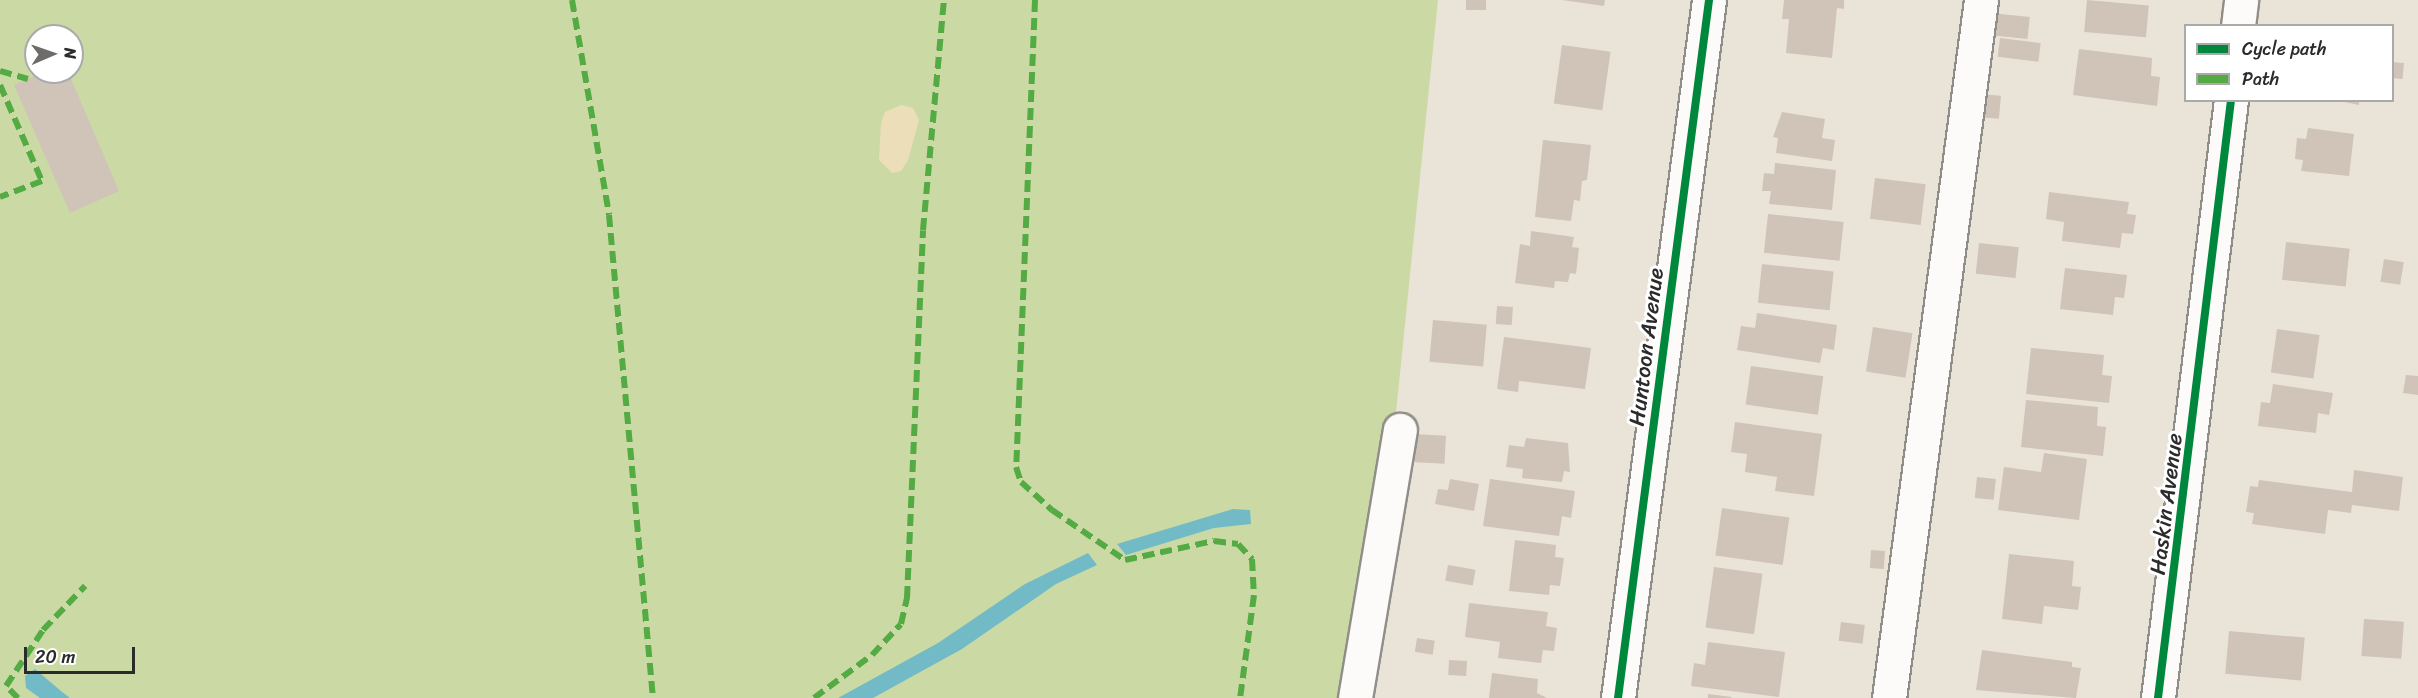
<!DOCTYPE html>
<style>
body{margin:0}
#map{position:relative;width:2418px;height:698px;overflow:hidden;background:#eae4d8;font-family:Sriracha,sans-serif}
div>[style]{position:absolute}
.green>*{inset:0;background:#cbdaa4}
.sand>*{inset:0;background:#ecdeb8}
.water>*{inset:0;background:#72bbc6}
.building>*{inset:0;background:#d0c3b7;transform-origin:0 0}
.roads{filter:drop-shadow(2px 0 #908e88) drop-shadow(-2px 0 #908e88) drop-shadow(0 2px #908e88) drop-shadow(0 -2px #908e88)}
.minor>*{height:33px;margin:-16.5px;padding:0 16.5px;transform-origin:16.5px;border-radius:16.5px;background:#fcfbf9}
.quiet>*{height:6px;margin-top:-3px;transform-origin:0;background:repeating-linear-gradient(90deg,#54ab44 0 12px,transparent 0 18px)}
.cycleway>*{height:8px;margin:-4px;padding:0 4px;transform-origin:4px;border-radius:4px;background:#00873e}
span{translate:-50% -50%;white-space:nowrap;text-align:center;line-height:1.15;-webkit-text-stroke:6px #fff;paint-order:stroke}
.street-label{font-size:22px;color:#2b2b2b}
.legend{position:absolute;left:2184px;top:24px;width:210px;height:78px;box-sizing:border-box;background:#fff;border:2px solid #aaa;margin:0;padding:8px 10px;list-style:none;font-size:18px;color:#2b2b2b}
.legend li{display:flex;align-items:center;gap:12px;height:30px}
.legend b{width:30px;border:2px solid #aaa}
.north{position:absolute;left:24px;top:24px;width:60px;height:60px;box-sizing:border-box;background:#fff;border:2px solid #aaa;border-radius:50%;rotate:88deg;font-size:16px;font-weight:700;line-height:24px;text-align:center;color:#2b2b2b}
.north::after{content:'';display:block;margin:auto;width:21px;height:27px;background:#6e6c68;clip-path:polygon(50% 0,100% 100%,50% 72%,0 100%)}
.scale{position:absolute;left:24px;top:647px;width:111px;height:27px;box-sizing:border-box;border:3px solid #2b2b2b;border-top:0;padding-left:8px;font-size:18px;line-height:21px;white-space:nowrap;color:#2b2b2b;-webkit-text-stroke:4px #fff;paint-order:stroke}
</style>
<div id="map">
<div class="green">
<i style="clip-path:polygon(evenodd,0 0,1438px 0,1367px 698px,0 698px,0 0,36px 36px,72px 36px,72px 72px,36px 72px,36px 36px)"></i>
</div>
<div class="sand">
<i style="clip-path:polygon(901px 105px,913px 108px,919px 120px,908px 160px,901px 171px,892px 173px,879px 160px,881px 123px,885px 112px)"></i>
</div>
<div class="water">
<i style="clip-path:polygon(1233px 509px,1250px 510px,1251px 524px,1214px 528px,1126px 555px,1117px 544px)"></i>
<i style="clip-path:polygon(1088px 553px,1097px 565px,1056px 584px,962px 649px,873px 698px,838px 698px,938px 643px,1025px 584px)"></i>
<i style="clip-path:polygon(35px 669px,61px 691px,70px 698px,40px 698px,26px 688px,25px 676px)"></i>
</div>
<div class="building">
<i style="left:1466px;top:0;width:20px;height:10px"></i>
<i style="clip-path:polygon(1562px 0,1605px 0,1604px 6px)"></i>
<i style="clip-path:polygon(1784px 0,1844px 0,1844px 9px,1837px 8px,1832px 58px,1786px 53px,1789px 19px,1782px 19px)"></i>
<i style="left:2087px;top:0;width:62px;height:32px;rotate:5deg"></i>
<i style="left:1991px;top:13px;width:39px;height:22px;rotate:6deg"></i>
<i style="left:2000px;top:38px;width:41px;height:19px;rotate:7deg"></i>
<i style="left:1562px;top:45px;width:49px;height:59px;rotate:8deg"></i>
<i style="clip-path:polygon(2079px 49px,2152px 58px,2151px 76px,2160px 77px,2157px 106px,2073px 95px)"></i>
<i style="left:2392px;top:62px;width:12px;height:16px;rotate:5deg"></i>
<i style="clip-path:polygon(44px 72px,68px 72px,119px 191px,70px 213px,14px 85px)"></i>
<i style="left:1980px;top:94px;width:21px;height:23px;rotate:5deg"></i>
<i style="clip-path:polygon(2334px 100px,2359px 100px,2359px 105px)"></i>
<i style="clip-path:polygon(1782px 112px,1825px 119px,1822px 138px,1835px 140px,1832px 161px,1776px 153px,1778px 138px,1773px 137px)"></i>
<i style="clip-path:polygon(2308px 128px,2354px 134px,2349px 176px,2301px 171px,2303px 160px,2295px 159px,2297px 138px,2306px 139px)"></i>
<i style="clip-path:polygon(1543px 140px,1591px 145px,1587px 180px,1582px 181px,1580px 201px,1574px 200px,1571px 221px,1535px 217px)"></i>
<i style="clip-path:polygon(1775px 163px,1836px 170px,1832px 210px,1769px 204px,1771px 191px,1762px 191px,1764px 173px,1774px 174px)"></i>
<i style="left:1875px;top:178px;width:51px;height:41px;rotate:7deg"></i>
<i style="clip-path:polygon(2049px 192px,2129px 202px,2127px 214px,2136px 215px,2133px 234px,2122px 233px,2120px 248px,2062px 241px,2064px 222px,2046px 219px)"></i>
<i style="left:1768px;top:214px;width:76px;height:39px;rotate:6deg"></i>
<i style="clip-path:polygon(1531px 231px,1574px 237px,1572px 247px,1579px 248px,1576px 274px,1570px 273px,1568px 282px,1555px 281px,1554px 288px,1515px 283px,1520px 244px,1530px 246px)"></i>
<i style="left:2286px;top:242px;width:64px;height:38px;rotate:6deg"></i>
<i style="left:1979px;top:243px;width:40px;height:31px;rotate:6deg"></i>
<i style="left:2384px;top:259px;width:20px;height:23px;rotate:9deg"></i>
<i style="left:1762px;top:264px;width:72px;height:39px;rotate:6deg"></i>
<i style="clip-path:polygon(2065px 268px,2127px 275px,2124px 298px,2115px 297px,2113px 315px,2060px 309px)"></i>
<i style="left:1497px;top:306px;width:16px;height:18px;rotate:4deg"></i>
<i style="clip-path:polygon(1757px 313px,1837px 325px,1834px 350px,1823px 348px,1820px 363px,1737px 350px,1741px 326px,1755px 328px)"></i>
<i style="left:1433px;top:320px;width:54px;height:42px;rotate:5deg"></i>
<i style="left:1873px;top:327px;width:40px;height:45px;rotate:9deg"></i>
<i style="left:2277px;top:329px;width:43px;height:44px;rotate:8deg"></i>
<i style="clip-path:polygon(1504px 337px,1591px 348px,1585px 389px,1519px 381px,1518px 392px,1497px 389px)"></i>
<i style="clip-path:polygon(2031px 348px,2104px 355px,2102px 375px,2112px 376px,2109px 403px,2026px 394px)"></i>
<i style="left:1751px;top:366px;width:73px;height:39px;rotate:8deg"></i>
<i style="clip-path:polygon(2406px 375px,2418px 376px,2418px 395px,2403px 393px)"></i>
<i style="clip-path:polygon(2273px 384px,2333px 393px,2329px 415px,2318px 413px,2316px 433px,2258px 426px,2261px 402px,2270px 403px)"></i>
<i style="clip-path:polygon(2026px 400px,2098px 407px,2097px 426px,2106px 427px,2103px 456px,2021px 447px)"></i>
<i style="clip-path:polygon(1735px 422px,1822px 434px,1814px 496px,1775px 491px,1777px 477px,1745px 472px,1747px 454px,1731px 452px)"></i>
<i style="left:1412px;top:434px;width:34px;height:28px;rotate:3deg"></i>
<i style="clip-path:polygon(1526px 438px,1568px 443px,1570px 472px,1564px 471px,1562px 482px,1522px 478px,1523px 469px,1506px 467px,1509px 445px,1524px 447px)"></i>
<i style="clip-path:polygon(2044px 453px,2087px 459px,2079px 520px,1998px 510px,2004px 467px,2041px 472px)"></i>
<i style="clip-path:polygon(2354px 470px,2403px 477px,2399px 511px,2352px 505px,2351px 513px,2328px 510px,2325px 534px,2252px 524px,2254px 513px,2246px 512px,2250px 486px,2258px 487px,2259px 480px,2352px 492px)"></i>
<i style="left:1977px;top:477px;width:19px;height:21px;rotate:6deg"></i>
<i style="clip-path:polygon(1450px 479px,1479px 484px,1474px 511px,1435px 504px,1438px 489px,1448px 490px)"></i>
<i style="clip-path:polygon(1490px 479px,1575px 491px,1571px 518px,1562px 516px,1559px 536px,1483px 526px)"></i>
<i style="left:1722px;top:508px;width:68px;height:48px;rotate:8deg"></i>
<i style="clip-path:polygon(1515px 540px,1556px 545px,1555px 557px,1564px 558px,1560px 586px,1550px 585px,1549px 595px,1509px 591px)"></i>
<i style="left:1871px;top:550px;width:14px;height:18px;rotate:4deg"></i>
<i style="clip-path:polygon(2009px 554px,2074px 561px,2072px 586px,2081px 587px,2078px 610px,2044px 606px,2042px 624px,2002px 619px)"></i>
<i style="left:1448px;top:565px;width:28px;height:16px;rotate:10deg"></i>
<i style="left:1714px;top:567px;width:49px;height:61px;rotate:8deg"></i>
<i style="clip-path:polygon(1469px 603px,1548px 612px,1546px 626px,1557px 628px,1554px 651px,1543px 650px,1541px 663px,1498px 658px,1500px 642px,1465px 637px)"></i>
<i style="left:2364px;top:619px;width:40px;height:37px;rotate:4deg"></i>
<i style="left:1841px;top:622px;width:24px;height:19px;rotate:7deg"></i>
<i style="left:2229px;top:631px;width:76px;height:43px;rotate:5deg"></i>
<i style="left:1417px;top:638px;width:18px;height:14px;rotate:9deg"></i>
<i style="clip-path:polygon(1708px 642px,1785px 652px,1779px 697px,1691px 686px,1694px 663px,1705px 665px)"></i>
<i style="clip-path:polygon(1982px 650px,2072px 662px,2072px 667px,2081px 668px,2076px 698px,1976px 690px)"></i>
<i style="left:1449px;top:660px;width:18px;height:15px;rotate:3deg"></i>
<i style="clip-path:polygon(1492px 673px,1538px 679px,1537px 693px,1547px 698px,1489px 698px)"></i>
<i style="clip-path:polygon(1708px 694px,1732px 697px,1731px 698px,1708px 698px)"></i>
</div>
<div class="roads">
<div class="minor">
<i style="left:2238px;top:26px;width:26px;rotate:-83deg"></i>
<i style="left:1355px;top:698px;width:272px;rotate:-80.5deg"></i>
<i style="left:1618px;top:698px;width:704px;rotate:-82.57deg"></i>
<i style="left:1889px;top:698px;width:704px;rotate:-82.49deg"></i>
<i style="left:2158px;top:698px;width:602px;rotate:-83.04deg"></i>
</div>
</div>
<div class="quiet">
<i style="left:572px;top:0;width:218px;rotate:80.2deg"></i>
<i style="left:609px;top:215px;width:485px;rotate:84.8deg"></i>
<i style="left:1035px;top:0;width:467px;rotate:92.3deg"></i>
<i style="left:1016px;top:467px;width:16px;rotate:72deg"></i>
<i style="left:1021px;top:482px;width:42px;rotate:42.1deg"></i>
<i style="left:1052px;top:510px;width:88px;rotate:34.4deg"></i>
<i style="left:1125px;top:560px;width:91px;rotate:-12.1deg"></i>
<i style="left:1214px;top:541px;width:24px;rotate:7deg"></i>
<i style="left:1238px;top:544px;width:21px;rotate:47deg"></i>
<i style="left:1252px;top:559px;width:36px;rotate:87deg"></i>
<i style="left:1254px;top:595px;width:104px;rotate:97.7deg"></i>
<i style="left:0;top:71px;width:29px;rotate:16deg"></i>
<i style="left:0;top:85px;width:105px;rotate:66.4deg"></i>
<i style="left:42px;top:181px;width:45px;rotate:159.1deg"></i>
<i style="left:18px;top:698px;width:17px;rotate:-135deg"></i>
<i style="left:6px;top:686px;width:67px;rotate:-56.5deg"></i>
<i style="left:43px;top:630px;width:61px;rotate:-46.3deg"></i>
<i style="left:814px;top:698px;width:72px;rotate:-36.6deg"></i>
<i style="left:872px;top:655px;width:42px;rotate:-46.9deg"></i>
<i style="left:901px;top:624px;width:27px;rotate:-77deg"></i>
<i style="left:907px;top:598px;width:368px;rotate:-87.5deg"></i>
<i style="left:923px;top:230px;width:231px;rotate:-84.8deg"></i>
</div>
<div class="cycleway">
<i style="left:1618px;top:698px;width:704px;rotate:-82.57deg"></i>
<i style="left:2158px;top:698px;width:602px;rotate:-83.04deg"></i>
</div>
<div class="street-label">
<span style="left:1646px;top:347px;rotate:-83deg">Huntoon Avenue</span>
<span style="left:2166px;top:504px;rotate:-83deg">Haskin Avenue</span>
</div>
<ul class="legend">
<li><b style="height:8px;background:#00873e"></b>Cycle path</li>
<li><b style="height:8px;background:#54ab44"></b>Path</li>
</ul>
<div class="north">N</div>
<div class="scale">20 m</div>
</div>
